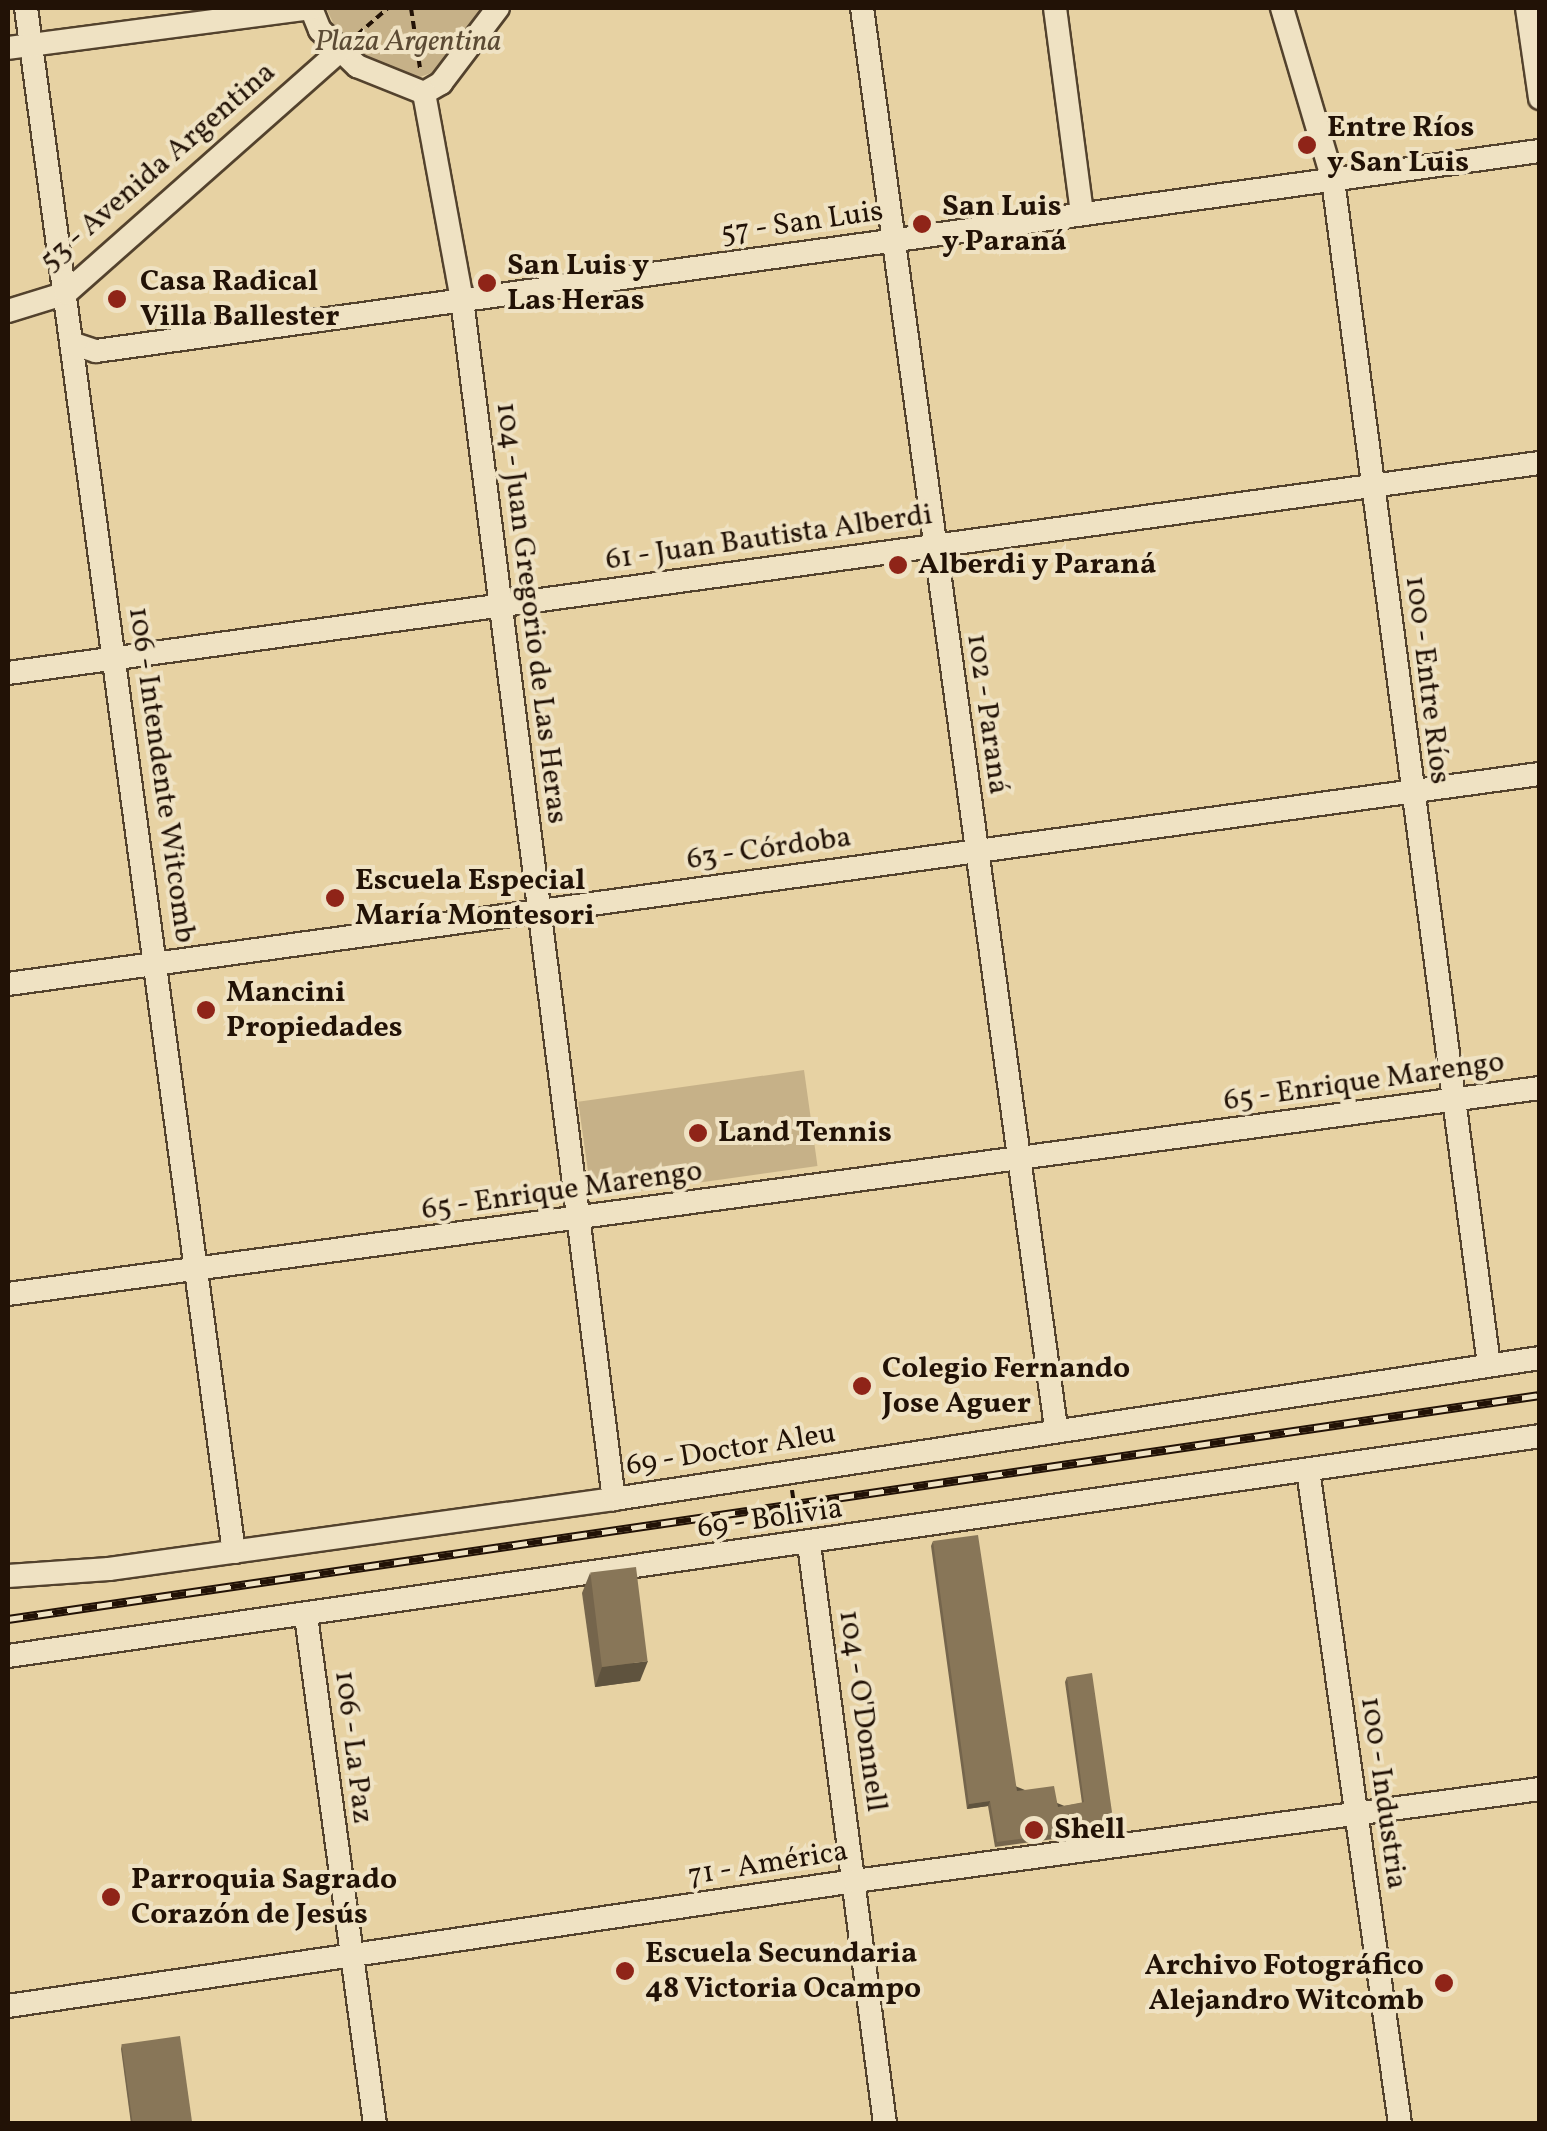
<!DOCTYPE html>
<meta charset="utf-8">
<style>
body{margin:0}
#map{position:relative;width:1547px;height:2131px;overflow:hidden;background:#e7d2a3;font-family:Vollkorn,serif}
div>[style]{position:absolute}
.green>*{inset:0;background:#c6b188;transform-origin:0 0}
.path>*{height:4px;margin-top:-2px;transform-origin:0;background:repeating-linear-gradient(90deg,#221206 0 8px,transparent 0 13px)}
.roads{filter:drop-shadow(2px 0 #53422d) drop-shadow(-2px 0 #53422d) drop-shadow(0 2px #53422d) drop-shadow(0 -2px #53422d)}
.minor>*{height:22px;margin:-11px;padding:0 11px;transform-origin:11px;border-radius:11px;background:#efe2c3}
.rail>*{height:9px;margin-top:-4.5px;transform-origin:0;background:repeating-linear-gradient(90deg,#efe2c3 0 15px,#221206 0 30px);box-sizing:border-box;border-block:2px solid #221206}
.wall>*{inset:0;background:#75654c}
.shaded-wall>*{inset:0;background:#5f533e;transform-origin:0 0}
.building>*{inset:0;background:#887658;transform-origin:0 0}
.dots>*{width:28px;height:28px;translate:-50% -50%;box-sizing:border-box;border:5px solid #efe2c3;border-radius:50%}
span{translate:-50% -50%;white-space:nowrap;text-align:center;line-height:1.15;-webkit-text-stroke:8px #efe2c3;paint-order:stroke}
.park-label{font-size:30px;color:#5b4a34;font-style:italic}
.poi-label{font-size:30px;color:#221206;font-weight:700}
.left{translate:0 -50%;text-align:left}
.right{translate:-100% -50%;text-align:right}
.street-label{font-size:30px;color:#221206}
.frame{position:absolute;inset:0;border:10px solid #221206;pointer-events:none}
</style>
<div id="map">
<div class="green">
<i style="clip-path:polygon(326px 8px,482px 8px,431px 73px,415px 79px,367px 62px,339px 35px)"></i>
<i style="left:804px;top:1070px;width:97px;height:228px;rotate:82deg"></i>
</div>
<div class="path">
<i style="left:411px;top:8px;width:61px;rotate:81.5deg"></i>
<i style="left:357px;top:35px;width:41px;rotate:-41.1deg"></i>
<i style="left:792px;top:1490px;width:35px;rotate:82deg"></i>
</div>
<div class="roads">
<div class="minor">
<i style="left:26px;top:8px;width:1558px;rotate:82.33deg"></i>
<i style="left:311px;top:8px;width:24px;rotate:68deg"></i>
<i style="left:320px;top:30px;width:52px;rotate:44.2deg"></i>
<i style="left:357px;top:66px;width:72px;rotate:21.9deg"></i>
<i style="left:424px;top:93px;width:20px;rotate:-30deg"></i>
<i style="left:441px;top:83px;width:94px;rotate:-52.8deg"></i>
<i style="left:862px;top:8px;width:1432px;rotate:82.22deg"></i>
<i style="left:1055px;top:8px;width:206px;rotate:82.5deg"></i>
<i style="left:1282px;top:8px;width:179px;rotate:73.5deg"></i>
<i style="left:1333px;top:180px;width:1195px;rotate:82.5deg"></i>
<i style="left:1527px;top:8px;width:91px;rotate:81.8deg"></i>
<i style="left:8px;top:48px;width:306px;rotate:-7.5deg"></i>
<i style="left:424px;top:93px;width:210px;rotate:79.6deg"></i>
<i style="left:462px;top:300px;width:1209px;rotate:82.78deg"></i>
<i style="left:8px;top:311px;width:61px;rotate:-17.2deg"></i>
<i style="left:66px;top:293px;width:363px;rotate:-41.5deg"></i>
<i style="left:74px;top:344px;width:23px;rotate:18deg"></i>
<i style="left:96px;top:351px;width:1458px;rotate:-7.89deg"></i>
<i style="left:8px;top:673px;width:1546px;rotate:-7.81deg"></i>
<i style="left:8px;top:984px;width:1546px;rotate:-7.81deg"></i>
<i style="left:8px;top:1294px;width:1546px;rotate:-7.66deg"></i>
<i style="left:1308px;top:1470px;width:660px;rotate:81.99deg"></i>
<i style="left:809px;top:1544px;width:585px;rotate:82.53deg"></i>
<i style="left:8px;top:1576px;width:101px;rotate:-4deg"></i>
<i style="left:109px;top:1569px;width:510px;rotate:-7.89deg"></i>
<i style="left:614px;top:1499px;width:937px;rotate:-8.66deg"></i>
<i style="left:306px;top:1616px;width:513px;rotate:82.27deg"></i>
<i style="left:8px;top:1656px;width:1548px;rotate:-8.17deg"></i>
<i style="left:8px;top:2006px;width:856px;rotate:-8.4deg"></i>
<i style="left:855px;top:1881px;width:691px;rotate:-7.65deg"></i>
</div>
</div>
<div class="rail">
<i style="left:8px;top:1619px;width:1548px;rotate:-8.32deg"></i>
</div>
<div class="wall">
<i style="clip-path:polygon(933px 1541px,1017px 1791px,1058px 1807px,1082px 1803px,1065px 1682px,1067px 1677px,1112px 1831px,995px 1847px,988px 1806px,967px 1809px,931px 1546px)"></i>
<i style="clip-path:polygon(590px 1573px,640px 1681px,595px 1687px,582px 1593px)"></i>
<i style="clip-path:polygon(122px 2044px,192px 2124px,131px 2124px,121px 2049px)"></i>
</div>
<div class="shaded-wall">
<i style="clip-path:polygon(648px 1661px,640px 1681px,595px 1687px,602px 1667px)"></i>
<i style="clip-path:polygon(990px 1801px,988px 1806px,967px 1809px,969px 1804px)"></i>
<i style="left:1114px;top:1826px;width:5px;height:118px;rotate:112deg"></i>
</div>
<div class="building">
<i style="clip-path:polygon(978px 1535px,1017px 1791px,1054px 1786px,1058px 1807px,1084px 1802px,1067px 1677px,1092px 1673px,1114px 1826px,997px 1842px,990px 1801px,969px 1804px,933px 1541px)"></i>
<i style="left:636px;top:1567px;width:95px;height:46px;rotate:83deg"></i>
<i style="left:180px;top:2036px;width:89px;height:59px;rotate:82deg"></i>
</div>
<div class="dots">
<i style="left:1307px;top:145px;background:#8f2418"></i>
<i style="left:922px;top:224px;background:#8f2418"></i>
<i style="left:487px;top:283px;background:#8f2418"></i>
<i style="left:117px;top:299px;background:#8f2418"></i>
<i style="left:898px;top:565px;background:#8f2418"></i>
<i style="left:335px;top:898px;background:#8f2418"></i>
<i style="left:206px;top:1010px;background:#8f2418"></i>
<i style="left:698px;top:1133px;background:#8f2418"></i>
<i style="left:862px;top:1386px;background:#8f2418"></i>
<i style="left:1034px;top:1830px;background:#8f2418"></i>
<i style="left:111px;top:1897px;background:#8f2418"></i>
<i style="left:625px;top:1971px;background:#8f2418"></i>
<i style="left:1444px;top:1983px;background:#8f2418"></i>
</div>
<div class="park-label">
<span style="left:408px;top:42px">Plaza Argentina</span>
</div>
<div class="poi-label">
<span class="left" style="left:1327px;top:145px">Entre Ríos<br>y San Luis</span>
<span class="left" style="left:942px;top:224px">San Luis<br>y Paraná</span>
<span class="left" style="left:507px;top:283px">San Luis y<br>Las Heras</span>
<span class="left" style="left:140px;top:299px">Casa Radical<br>Villa Ballester</span>
<span class="left" style="left:918px;top:565px">Alberdi y Paraná</span>
<span class="left" style="left:355px;top:898px">Escuela Especial<br>María Montesori</span>
<span class="left" style="left:226px;top:1010px">Mancini<br>Propiedades</span>
<span class="left" style="left:718px;top:1133px">Land Tennis</span>
<span class="left" style="left:882px;top:1386px">Colegio Fernando<br>Jose Aguer</span>
<span class="left" style="left:1054px;top:1830px">Shell</span>
<span class="left" style="left:131px;top:1897px">Parroquia Sagrado<br>Corazón de Jesús</span>
<span class="left" style="left:645px;top:1971px">Escuela Secundaria<br>48 Victoria Ocampo</span>
<span class="right" style="left:1424px;top:1983px">Archivo Fotográfico<br>Alejandro Witcomb</span>
</div>
<div class="street-label">
<span style="left:158px;top:167px;rotate:-41deg">53 - Avenida Argentina</span>
<span style="left:802px;top:223px;rotate:-8deg">57 - San Luis</span>
<span style="left:769px;top:538px;rotate:-8deg">61 - Juan Bautista Alberdi</span>
<span style="left:531px;top:613px;rotate:83deg">104 - Juan Gregorio de Las Heras</span>
<span style="left:1427px;top:680px;rotate:83deg">100 - Entre Ríos</span>
<span style="left:987px;top:714px;rotate:82deg">102 - Paraná</span>
<span style="left:161px;top:775px;rotate:82deg">106 - Intendente Witcomb</span>
<span style="left:769px;top:849px;rotate:-8deg">63 - Córdoba</span>
<span style="left:1364px;top:1082px;rotate:-8deg">65 - Enrique Marengo</span>
<span style="left:562px;top:1191px;rotate:-8deg">65 - Enrique Marengo</span>
<span style="left:731px;top:1450px;rotate:-9deg">69 - Doctor Aleu</span>
<span style="left:770px;top:1519px;rotate:-8deg">69 - Bolivia</span>
<span style="left:862px;top:1711px;rotate:82deg">104 - O'Donnell</span>
<span style="left:353px;top:1747px;rotate:83deg">106 - La Paz</span>
<span style="left:1383px;top:1793px;rotate:82deg">100 - Industria</span>
<span style="left:768px;top:1864px;rotate:-9deg">71 - América</span>
</div>
<div class="frame"></div>
</div>
